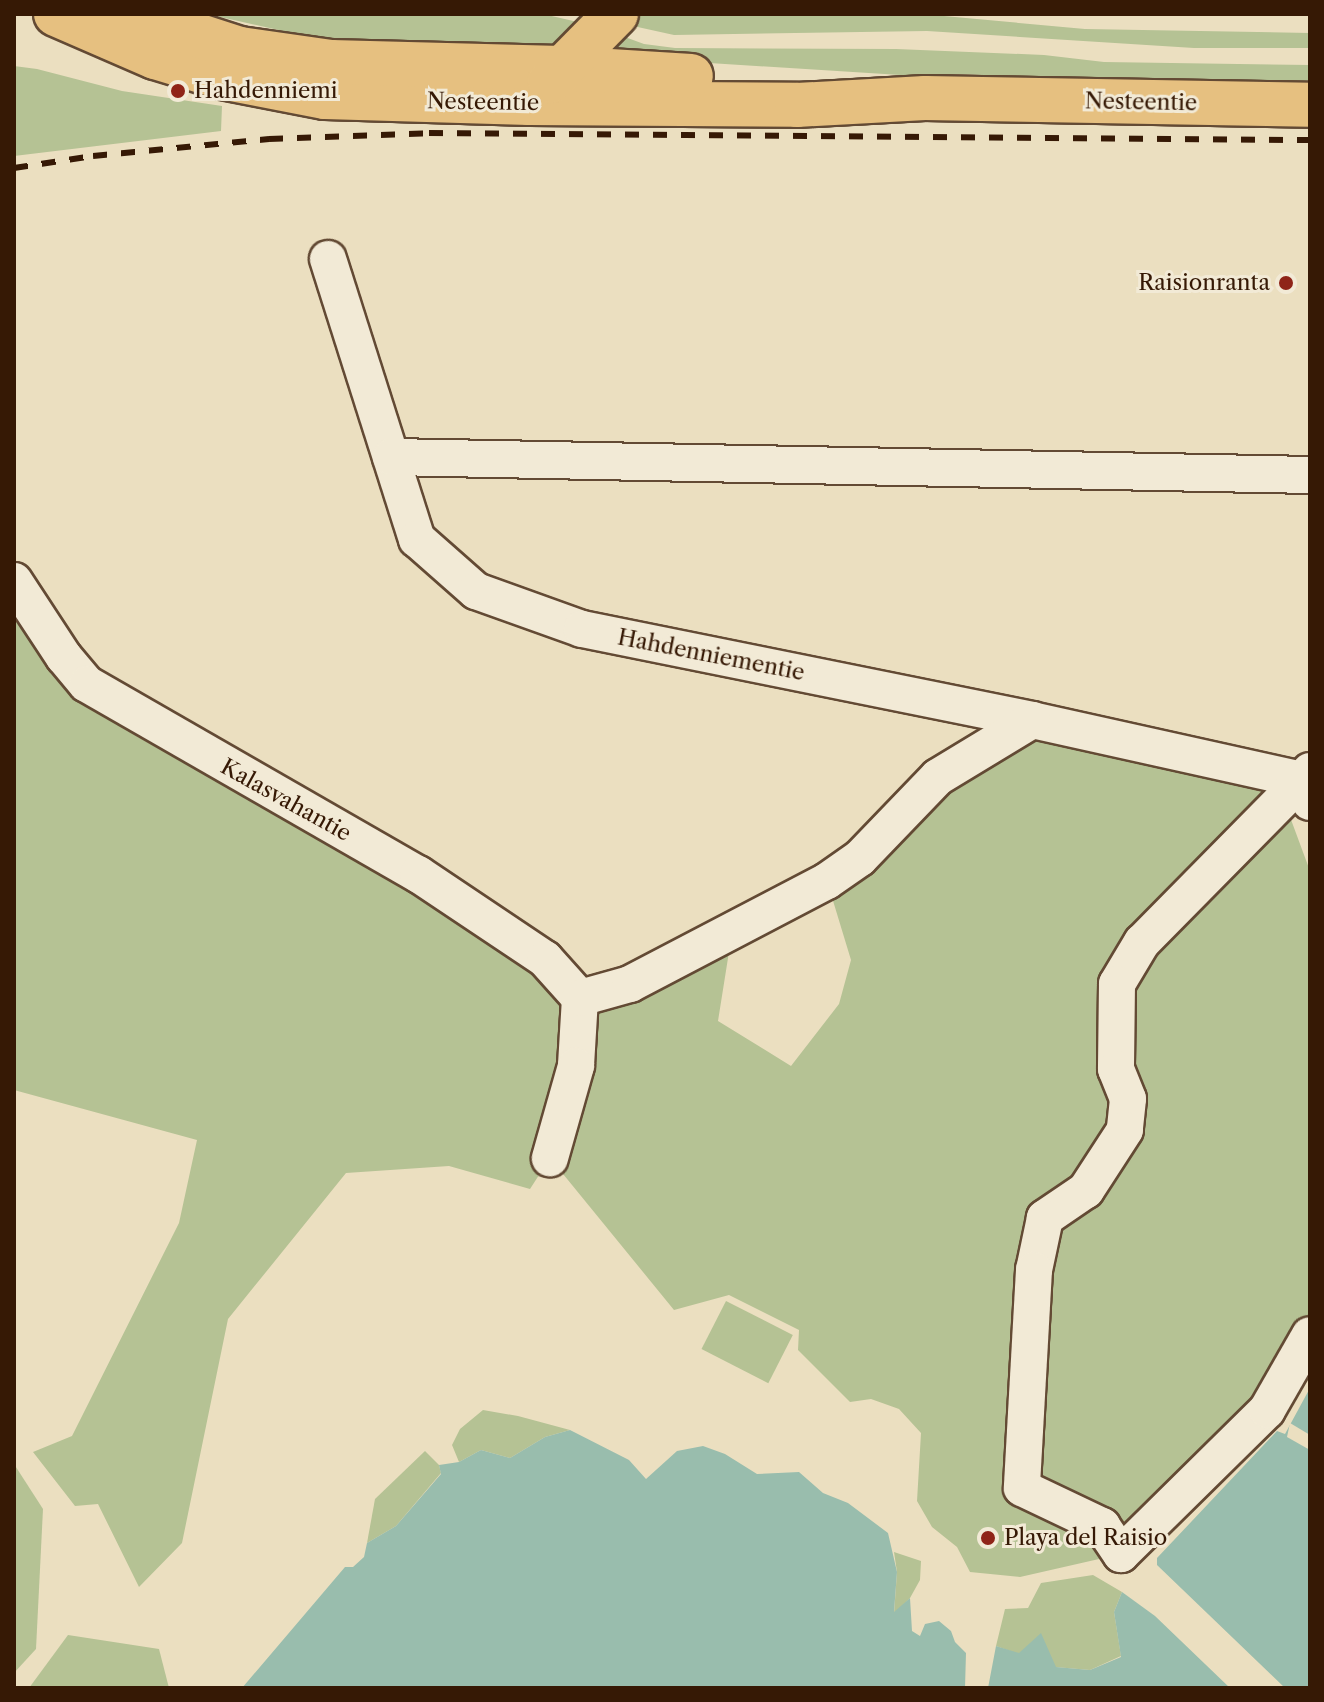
<!DOCTYPE html>
<style>
body{margin:0}
#map{position:relative;width:1324px;height:1702px;overflow:hidden;background:#ebdfc0;font-family:"Libre Caslon Text",serif}
div>[style]{position:absolute}
.green>*{inset:0;background:#b5c294;transform-origin:0 0}
.water>*{inset:0;background:#99bdad}
.pier>*{inset:0;background:#ebdfc0}
.roads{filter:drop-shadow(2px 0 #634a34) drop-shadow(-2px 0 #634a34) drop-shadow(0 2px #634a34) drop-shadow(0 -2px #634a34)}
.minor>*{height:36px;margin:-18px;padding:0 18px;transform-origin:18px;border-radius:18px;background:#f2ead6}
.major>*{height:44px;margin:-22px;padding:0 22px;transform-origin:22px;border-radius:22px;background:#e6c080}
.rail>*{height:6px;margin-top:-3px;transform-origin:0;background:repeating-linear-gradient(90deg,#361905 0 14px,transparent 0 28px)}
.dots>*{width:22px;height:22px;translate:-50% -50%;box-sizing:border-box;border:4px solid #f2ead6;border-radius:50%}
span{translate:-50% -50%;white-space:nowrap;text-align:center;line-height:1.15;-webkit-text-stroke:6px #f2ead6;paint-order:stroke}
.poi-label{font-size:22px;color:#361905}
.left{translate:0 -50%;text-align:left}
.right{translate:-100% -50%;text-align:right}
.street-label{font-size:22px;color:#361905}
.frame{position:absolute;inset:0;border:16px solid #361905;pointer-events:none}
</style>
<div id="map">
<div class="green">
<i style="clip-path:polygon(207px 14px,543px 14px,582px 23px,553px 57px,350px 46px)"></i>
<i style="clip-path:polygon(631px 14px,922px 14px,1085px 29px,1310px 33px,1310px 48px,1194px 48px,927px 31px,674px 35px,624px 24px)"></i>
<i style="clip-path:polygon(614px 33px,644px 44px,675px 48px,896px 49px,1044px 55px,1104px 62px,1310px 65px,1310px 87px,955px 74px,932px 77px,678px 61px,585px 60px)"></i>
<i style="clip-path:polygon(14px 66px,37px 69px,122px 91px,222px 106px,221px 131px,14px 156px)"></i>
<i style="clip-path:polygon(14px 614px,44px 658px,79px 697px,138px 737px,362px 862px,498px 942px,580px 998px,732px 933px,718px 1021px,791px 1066px,839px 1004px,851px 960px,827px 881px,1032px 720px,1302px 780px,1283px 798px,1310px 871px,1310px 1335px,1121px 1554px,1020px 1577px,970px 1572px,957px 1547px,932px 1527px,917px 1501px,921px 1433px,899px 1409px,871px 1399px,850px 1402px,798px 1350px,799px 1330px,729px 1295px,674px 1310px,550px 1158px,530px 1189px,449px 1166px,346px 1173px,228px 1319px,182px 1543px,139px 1587px,98px 1504px,75px 1506px,33px 1452px,72px 1436px,179px 1223px,197px 1140px,14px 1090px)"></i>
<i style="left:726px;top:1301px;width:75px;height:54px;rotate:27deg"></i>
<i style="clip-path:polygon(483px 1410px,518px 1416px,570px 1430px,545px 1437px,510px 1458px,481px 1450px,459px 1462px,452px 1445px,460px 1429px)"></i>
<i style="clip-path:polygon(425px 1451px,439px 1465px,441px 1473px,396px 1526px,367px 1543px,375px 1499px)"></i>
<i style="clip-path:polygon(14px 1464px,43px 1509px,36px 1649px,14px 1673px)"></i>
<i style="clip-path:polygon(894px 1552px,921px 1561px,920px 1580px,910px 1598px,894px 1614px,897px 1572px)"></i>
<i style="clip-path:polygon(1093px 1575px,1122px 1592px,1114px 1612px,1121px 1656px,1090px 1670px,1055px 1667px,996px 1646px,1005px 1609px,1028px 1608px,1041px 1583px)"></i>
<i style="clip-path:polygon(68px 1635px,159px 1649px,169px 1688px,29px 1688px)"></i>
</div>
<div class="water">
<i style="clip-path:polygon(1310px 1388px,1310px 1688px,1285px 1688px,1157px 1565px,1157px 1558px,1277px 1431px,1285px 1434px)"></i>
<i style="clip-path:polygon(570px 1430px,629px 1460px,646px 1479px,677px 1451px,703px 1446px,725px 1454px,757px 1474px,799px 1472px,823px 1493px,848px 1503px,888px 1533px,897px 1572px,894px 1612px,910px 1598px,912px 1631px,920px 1636px,925px 1624px,939px 1621px,951px 1631px,955px 1642px,966px 1653px,965px 1688px,242px 1688px,345px 1567px,353px 1567px,364px 1557px,367px 1543px,396px 1526px,441px 1474px,439px 1465px,459px 1462px,481px 1450px,510px 1458px,545px 1437px)"></i>
<i style="clip-path:polygon(1122px 1592px,1155px 1616px,1230px 1688px,988px 1688px,996px 1646px,1019px 1653px,1041px 1633px,1056px 1667px,1090px 1670px,1121px 1657px,1114px 1612px)"></i>
</div>
<div class="pier">
<i style="clip-path:polygon(1290px 1423px,1310px 1435px,1310px 1450px,1287px 1437px)"></i>
</div>
<div class="roads">
<div class="minor">
<i style="left:328px;top:259px;width:294px;rotate:72.4deg"></i>
<i style="left:417px;top:539px;width:79px;rotate:41.4deg"></i>
<i style="left:476px;top:591px;width:113px;rotate:19.7deg"></i>
<i style="left:582px;top:629px;width:459px;rotate:11.4deg"></i>
<i style="left:1032px;top:720px;width:277px;rotate:12.5deg"></i>
<i style="left:1302px;top:780px;width:12px;rotate:-48deg"></i>
<i style="left:391px;top:457px;width:919px;rotate:1.12deg"></i>
<i style="left:14px;top:581px;width:91px;rotate:56.7deg"></i>
<i style="left:64px;top:657px;width:35px;rotate:50deg"></i>
<i style="left:87px;top:684px;width:382px;rotate:29.9deg"></i>
<i style="left:418px;top:874px;width:153px;rotate:33.8deg"></i>
<i style="left:545px;top:959px;width:52px;rotate:48.1deg"></i>
<i style="left:580px;top:998px;width:68px;rotate:93.4deg"></i>
<i style="left:576px;top:1066px;width:96px;rotate:105.8deg"></i>
<i style="left:1310px;top:802px;width:23px;rotate:-110deg"></i>
<i style="left:1302px;top:780px;width:228px;rotate:134.6deg"></i>
<i style="left:1142px;top:942px;width:49px;rotate:120.8deg"></i>
<i style="left:1117px;top:984px;width:85px;rotate:90.7deg"></i>
<i style="left:1116px;top:1069px;width:32px;rotate:68deg"></i>
<i style="left:1128px;top:1099px;width:31px;rotate:96deg"></i>
<i style="left:1125px;top:1130px;width:72px;rotate:123deg"></i>
<i style="left:1086px;top:1190px;width:50px;rotate:145.7deg"></i>
<i style="left:1045px;top:1218px;width:53px;rotate:101.9deg"></i>
<i style="left:1034px;top:1270px;width:218px;rotate:93.2deg"></i>
<i style="left:1022px;top:1488px;width:89px;rotate:25.4deg"></i>
<i style="left:1102px;top:1526px;width:34px;rotate:56deg"></i>
<i style="left:1121px;top:1554px;width:205px;rotate:-44.6deg"></i>
<i style="left:1267px;top:1410px;width:86px;rotate:-60.2deg"></i>
<i style="left:580px;top:998px;width:52px;rotate:-15.6deg"></i>
<i style="left:630px;top:984px;width:222px;rotate:-27.6deg"></i>
<i style="left:827px;top:881px;width:40px;rotate:-34.9deg"></i>
<i style="left:860px;top:858px;width:112px;rotate:-46.1deg"></i>
<i style="left:938px;top:777px;width:110px;rotate:-31.2deg"></i>
</div>
<div class="major">
<i style="left:56px;top:14px;width:108px;rotate:23.5deg"></i>
<i style="left:155px;top:57px;width:69px;rotate:16.9deg"></i>
<i style="left:221px;top:77px;width:106px;rotate:10.9deg"></i>
<i style="left:325px;top:97px;width:204px;rotate:1.7deg"></i>
<i style="left:529px;top:103px;width:268px;rotate:0.4deg"></i>
<i style="left:797px;top:105px;width:128px;rotate:-3.1deg"></i>
<i style="left:925px;top:98px;width:385px;rotate:1deg"></i>
<i style="left:131px;top:14px;width:114px;rotate:17.8deg"></i>
<i style="left:240px;top:49px;width:92px;rotate:8.1deg"></i>
<i style="left:331px;top:62px;width:230px;rotate:1.5deg"></i>
<i style="left:561px;top:68px;width:130px;rotate:3.5deg"></i>
<i style="left:550px;top:81px;width:94px;rotate:-45.4deg"></i>
</div>
</div>
<div class="rail">
<i style="left:14px;top:168px;width:80px;rotate:-8.6deg"></i>
<i style="left:93px;top:156px;width:177px;rotate:-5.5deg"></i>
<i style="left:269px;top:139px;width:160px;rotate:-2.1deg"></i>
<i style="left:429px;top:133px;width:881px;rotate:0.46deg"></i>
</div>
<div class="dots">
<i style="left:178px;top:91px;background:#8f2418"></i>
<i style="left:1286px;top:283px;background:#8f2418"></i>
<i style="left:988px;top:1538px;background:#8f2418"></i>
</div>
<div class="poi-label">
<span class="left" style="left:194px;top:91px">Hahdenniemi</span>
<span class="right" style="left:1270px;top:283px">Raisionranta</span>
<span class="left" style="left:1004px;top:1538px">Playa del Raisio</span>
</div>
<div class="street-label">
<span style="left:483px;top:102px;rotate:1deg">Nesteentie</span>
<span style="left:1141px;top:102px;rotate:1deg">Nesteentie</span>
<span style="left:711px;top:655px;rotate:11deg">Hahdenniementie</span>
<span style="left:286px;top:800px;rotate:29deg">Kalasvahantie</span>
</div>
<div class="frame"></div>
</div>
